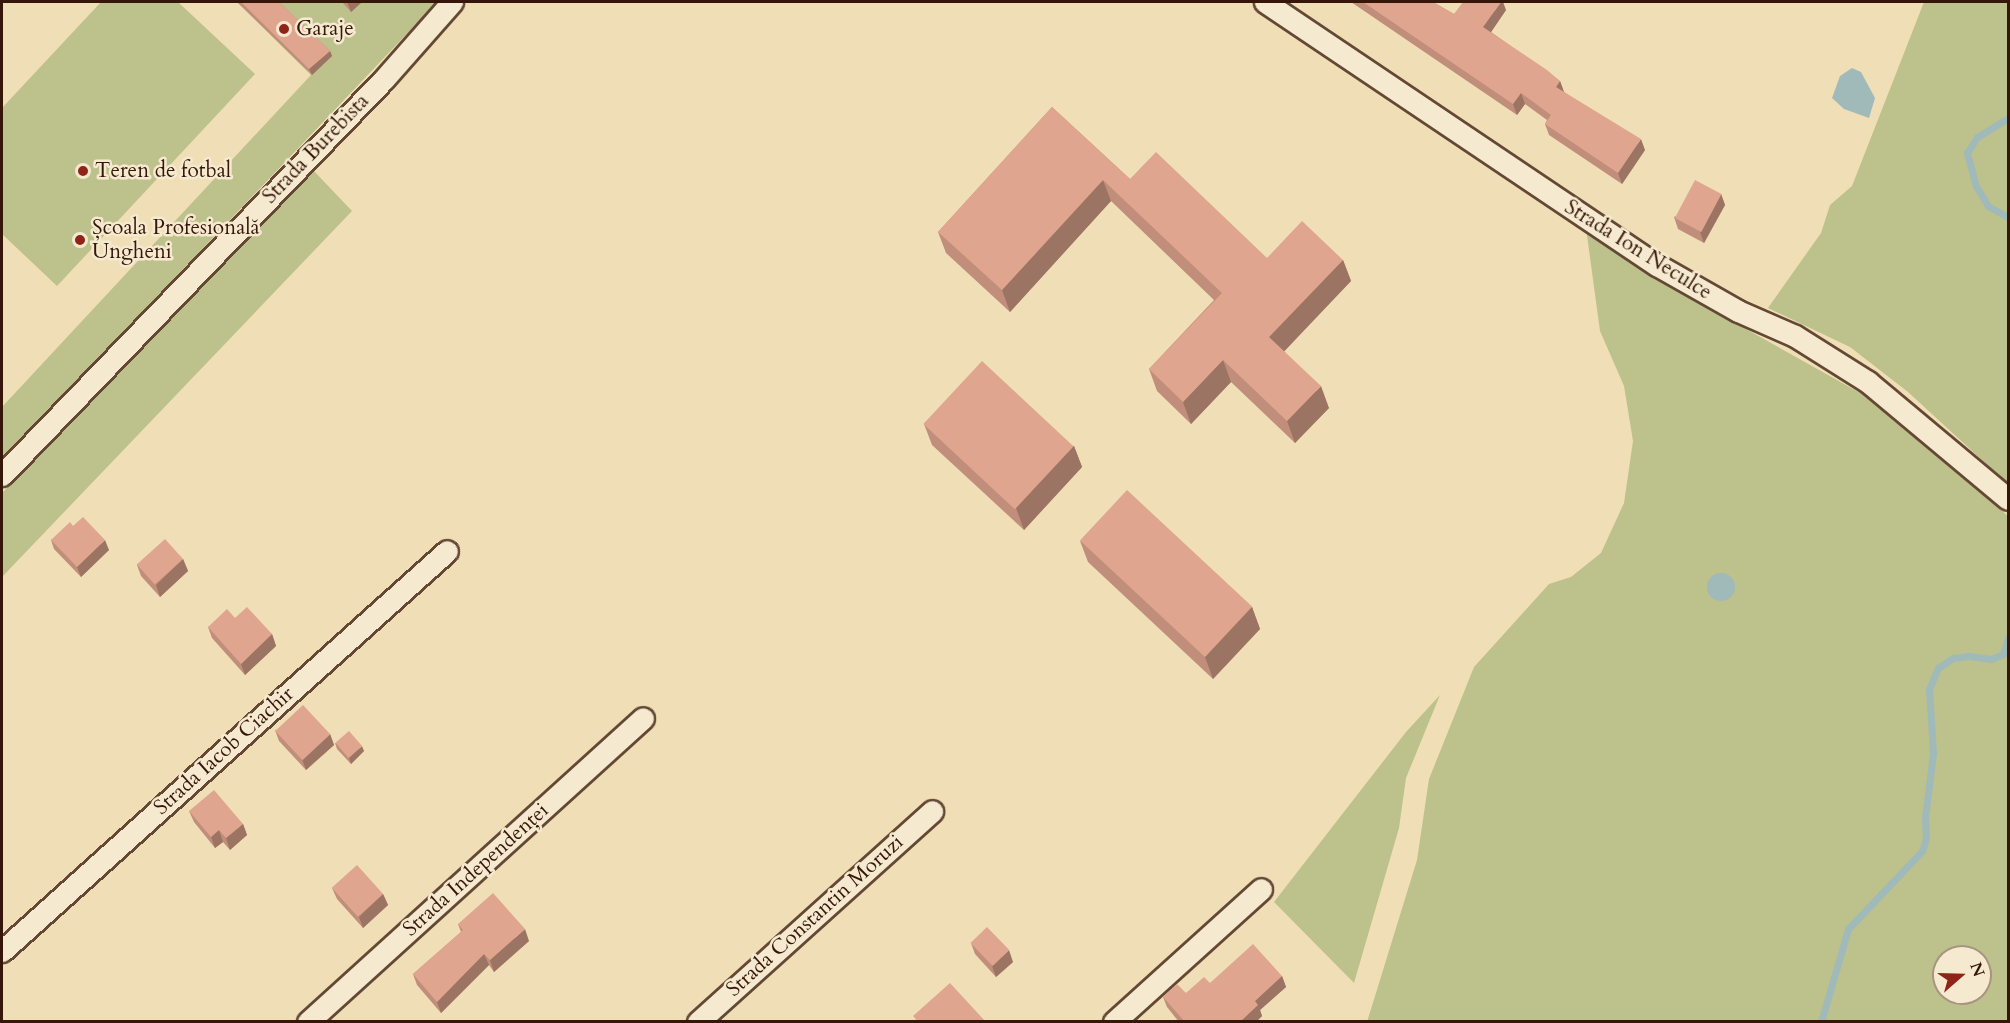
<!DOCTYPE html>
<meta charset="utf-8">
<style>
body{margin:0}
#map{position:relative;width:2010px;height:1023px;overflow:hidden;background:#f0dfb6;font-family:Cardo,serif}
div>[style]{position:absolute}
.green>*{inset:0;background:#bdc18b}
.water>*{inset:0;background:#a0baba}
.round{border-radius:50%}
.stream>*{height:7px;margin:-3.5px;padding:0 3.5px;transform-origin:3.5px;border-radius:3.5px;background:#a0baba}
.roads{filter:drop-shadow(2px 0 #644834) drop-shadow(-2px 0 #644834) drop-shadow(0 2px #644834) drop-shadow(0 -2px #644834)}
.street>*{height:21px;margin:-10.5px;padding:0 10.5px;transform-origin:10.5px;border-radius:10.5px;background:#f5ead0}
.wall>*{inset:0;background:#c08e7a}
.shaded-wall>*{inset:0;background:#9c7463}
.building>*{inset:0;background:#dfa58e;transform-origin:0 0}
.dots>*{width:16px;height:16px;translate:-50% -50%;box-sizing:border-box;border:3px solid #f5ead0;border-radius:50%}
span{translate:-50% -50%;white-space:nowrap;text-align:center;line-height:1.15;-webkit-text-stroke:5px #f5ead0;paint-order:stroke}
.poi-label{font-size:21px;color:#351609}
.left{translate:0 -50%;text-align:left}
.street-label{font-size:21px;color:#351609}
.frame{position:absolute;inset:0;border:3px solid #351609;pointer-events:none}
.north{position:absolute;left:1932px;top:945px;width:60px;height:60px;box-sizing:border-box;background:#f5ead0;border:2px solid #a89580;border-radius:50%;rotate:70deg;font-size:16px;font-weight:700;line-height:24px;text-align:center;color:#351609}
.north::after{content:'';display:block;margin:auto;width:21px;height:27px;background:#8f2418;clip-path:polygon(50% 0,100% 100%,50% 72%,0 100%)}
</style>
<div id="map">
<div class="green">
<i style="clip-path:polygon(101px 2px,178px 2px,255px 74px,57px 286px,2px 234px,2px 108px)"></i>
<i style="clip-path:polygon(237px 2px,437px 2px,2px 460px,2px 407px,311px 75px)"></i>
<i style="clip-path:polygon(1924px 2px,2008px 2px,2008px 484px,1908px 392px,1850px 347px,1768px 308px,1821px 233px,1830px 205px,1852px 186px)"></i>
<i style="clip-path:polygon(313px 170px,352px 211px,2px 577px,2px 493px)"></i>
<i style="clip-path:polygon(evenodd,1586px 228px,1737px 324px,1862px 394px,2008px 516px,2008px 1021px,1367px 1022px,1417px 860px,1429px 779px,1474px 667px,1549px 584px,1571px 577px,1601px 553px,1624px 503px,1633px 441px,1624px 386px,1600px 331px,1586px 228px,1944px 957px,1980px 957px,1980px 993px,1944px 993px,1944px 957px)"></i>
<i style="clip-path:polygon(1440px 695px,1406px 778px,1399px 828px,1354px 983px,1274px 902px,1406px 732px)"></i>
</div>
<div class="water">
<i style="clip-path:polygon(1852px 68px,1861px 72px,1875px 98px,1869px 118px,1844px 109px,1832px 98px,1840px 76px)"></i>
<i class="round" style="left:1707px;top:573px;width:28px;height:28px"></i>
</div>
<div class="stream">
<i style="left:2008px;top:118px;width:36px;rotate:148deg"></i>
<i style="left:1977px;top:137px;width:19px;rotate:122deg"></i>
<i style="left:1967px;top:153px;width:34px;rotate:75deg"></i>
<i style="left:1976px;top:186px;width:23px;rotate:59deg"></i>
<i style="left:1988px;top:206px;width:23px;rotate:29deg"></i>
<i style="left:1821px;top:1022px;width:97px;rotate:-73.8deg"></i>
<i style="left:1848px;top:929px;width:108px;rotate:-46.5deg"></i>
<i style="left:1922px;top:851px;width:13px;rotate:-72deg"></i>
<i style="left:1926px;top:839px;width:22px;rotate:-93deg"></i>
<i style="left:1925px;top:817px;width:64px;rotate:-82.8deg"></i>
<i style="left:1933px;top:754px;width:65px;rotate:-93.5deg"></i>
<i style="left:1929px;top:689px;width:23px;rotate:-67deg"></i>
<i style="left:1938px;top:668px;width:18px;rotate:-34deg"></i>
<i style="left:1953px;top:658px;width:16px;rotate:-7deg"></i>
<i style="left:1969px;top:656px;width:22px;rotate:8deg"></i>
<i style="left:1991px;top:659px;width:13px;rotate:-23deg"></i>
<i style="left:2003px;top:654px;width:17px;rotate:-73deg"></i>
</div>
<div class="roads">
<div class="street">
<i style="left:1265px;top:2px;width:472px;rotate:33.9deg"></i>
<i style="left:1657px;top:265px;width:93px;rotate:29.6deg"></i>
<i style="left:1738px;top:311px;width:62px;rotate:23.7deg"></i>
<i style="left:1795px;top:336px;width:86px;rotate:32.2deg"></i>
<i style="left:1868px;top:382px;width:182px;rotate:39.9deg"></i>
<i style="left:2px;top:475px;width:550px;rotate:-46.03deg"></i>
<i style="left:384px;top:79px;width:103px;rotate:-48.6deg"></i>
<i style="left:2px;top:951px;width:598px;rotate:-41.95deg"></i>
<i style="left:308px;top:1022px;width:452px;rotate:-42.2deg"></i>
<i style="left:698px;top:1022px;width:315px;rotate:-42deg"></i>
<i style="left:1114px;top:1022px;width:198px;rotate:-42.1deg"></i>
</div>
</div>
<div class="wall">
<i style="clip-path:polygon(237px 2px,279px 2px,330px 51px,332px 56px,312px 75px)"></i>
<i style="clip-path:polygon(342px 2px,362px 2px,351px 12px)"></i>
<i style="clip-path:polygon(1351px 2px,1433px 2px,1454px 14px,1506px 10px,1491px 32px,1560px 81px,1564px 92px,1645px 150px,1622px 184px,1549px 135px,1545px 124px,1547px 120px,1525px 104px,1517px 115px)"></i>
<i style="clip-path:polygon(1052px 107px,1130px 179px,1267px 258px,1343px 260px,1351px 281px,1284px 351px,1329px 408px,1295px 443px,1231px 382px,1191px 424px,1157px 391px,1149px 369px,1214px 300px,1111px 201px,1010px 312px,946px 253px,938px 232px)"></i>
<i style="clip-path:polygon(1721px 194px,1725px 205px,1704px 243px,1678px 229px,1674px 217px)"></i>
<i style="clip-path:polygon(924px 424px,1074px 446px,1082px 467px,1024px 530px,932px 445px)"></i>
<i style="clip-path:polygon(73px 526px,109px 550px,81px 577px,54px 549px,51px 540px)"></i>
<i style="clip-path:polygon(1080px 541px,1252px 607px,1260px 629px,1213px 679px,1088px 562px)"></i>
<i style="clip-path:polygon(183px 559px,188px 571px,160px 597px,141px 576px,137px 565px)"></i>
<i style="clip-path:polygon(235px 618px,272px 634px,276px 646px,245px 675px,212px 638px,208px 627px)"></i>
<i style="clip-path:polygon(275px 730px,330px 734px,334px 745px,306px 770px,279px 741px)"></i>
<i style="clip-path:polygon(335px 743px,364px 751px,351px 764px,337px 749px)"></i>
<i style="clip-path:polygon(189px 811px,243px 824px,247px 835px,230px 850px,223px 842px,215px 848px,194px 822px)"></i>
<i style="clip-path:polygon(332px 888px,383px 894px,388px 905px,363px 928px,337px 899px)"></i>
<i style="clip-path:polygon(458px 924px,529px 941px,494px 972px,489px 965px,441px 1013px,417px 985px,413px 974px,461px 932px)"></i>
<i style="clip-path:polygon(971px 943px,1013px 962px,996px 977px,975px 954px)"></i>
<i style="clip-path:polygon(1282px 976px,1286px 987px,1260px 1010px,1262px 1016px,1256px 1022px,1179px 1022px,1167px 1007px,1163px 997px,1186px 993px,1210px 983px)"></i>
</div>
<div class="shaded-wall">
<i style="clip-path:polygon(347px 2px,362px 2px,351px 12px)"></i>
<i style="clip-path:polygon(1501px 2px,1503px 2px,1506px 10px,1487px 38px,1483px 27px)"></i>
<i style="clip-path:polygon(330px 51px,332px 56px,312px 75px,309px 69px)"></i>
<i style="clip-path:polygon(1560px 81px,1564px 92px,1560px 98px,1556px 87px)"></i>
<i style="clip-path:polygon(1521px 93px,1525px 104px,1517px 115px,1513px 104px)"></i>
<i style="clip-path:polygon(1641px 139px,1645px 150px,1622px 184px,1618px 173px)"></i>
<i style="clip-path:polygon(1103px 180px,1111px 201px,1010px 312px,1002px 290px)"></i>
<i style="clip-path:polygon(1721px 194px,1725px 205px,1704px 243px,1700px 232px)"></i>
<i style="clip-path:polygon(1343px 260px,1351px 281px,1277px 359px,1269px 337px)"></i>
<i style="clip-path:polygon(1223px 360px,1231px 382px,1191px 424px,1183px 402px)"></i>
<i style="clip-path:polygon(1321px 386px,1329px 408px,1295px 443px,1287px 421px)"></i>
<i style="clip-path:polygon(1074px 446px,1082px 467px,1024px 530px,1016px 508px)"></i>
<i style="clip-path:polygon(105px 540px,109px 550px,81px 577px,77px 567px)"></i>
<i style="clip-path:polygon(183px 559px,188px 571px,160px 597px,156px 585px)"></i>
<i style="clip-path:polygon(1252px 607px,1260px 629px,1213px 679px,1205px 657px)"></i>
<i style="clip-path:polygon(272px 634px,276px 646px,245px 675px,241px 664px)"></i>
<i style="clip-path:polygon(330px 734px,334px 745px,306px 770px,302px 759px)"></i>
<i style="clip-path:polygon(362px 746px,364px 751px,351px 764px,349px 758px)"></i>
<i style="clip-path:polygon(243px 824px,247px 835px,230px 850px,226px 838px)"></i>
<i style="clip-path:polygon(219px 830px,223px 842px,215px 848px,211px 837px)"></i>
<i style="clip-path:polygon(383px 894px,388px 905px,363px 928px,359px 917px)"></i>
<i style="clip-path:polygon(525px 929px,529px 941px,494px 972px,490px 960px)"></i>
<i style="clip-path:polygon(1009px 950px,1013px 962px,996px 977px,992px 966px)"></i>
<i style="clip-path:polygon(484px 954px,489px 965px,441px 1013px,437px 1002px)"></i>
<i style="clip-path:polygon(1282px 976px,1286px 987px,1260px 1010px,1262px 1016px,1256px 1022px,1240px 1022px,1255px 1001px)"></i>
</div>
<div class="building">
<i style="clip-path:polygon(241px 2px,279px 2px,330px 51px,309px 69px)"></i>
<i style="clip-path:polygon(1363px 2px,1433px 2px,1454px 14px,1463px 2px,1501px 2px,1483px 27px,1547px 70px,1560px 81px,1556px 87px,1641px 139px,1618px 173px,1545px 124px,1551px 115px,1521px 93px,1513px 104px)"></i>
<i style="clip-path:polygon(1052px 107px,1130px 179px,1156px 152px,1267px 258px,1302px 221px,1343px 260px,1269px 337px,1321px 386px,1287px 421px,1223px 360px,1183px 402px,1149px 369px,1222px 293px,1103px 180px,1002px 290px,938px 232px)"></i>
<i style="left:1695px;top:180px;width:30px;height:43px;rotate:28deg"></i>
<i style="left:982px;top:361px;width:125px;height:86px;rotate:43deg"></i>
<i style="left:1127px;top:490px;width:171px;height:69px;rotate:43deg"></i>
<i style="clip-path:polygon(83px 517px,105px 540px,77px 567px,51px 540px,70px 522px,73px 526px)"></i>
<i style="left:165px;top:539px;width:27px;height:38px;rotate:48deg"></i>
<i style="clip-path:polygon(247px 607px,272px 634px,241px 664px,208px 627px,227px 609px,235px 618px)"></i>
<i style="left:303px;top:705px;width:40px;height:38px;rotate:47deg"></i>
<i style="left:349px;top:731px;width:20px;height:18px;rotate:49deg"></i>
<i style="clip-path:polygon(214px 790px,243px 824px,226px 838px,219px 830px,211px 837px,189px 811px)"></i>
<i style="left:357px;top:865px;width:39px;height:34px;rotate:48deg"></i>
<i style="clip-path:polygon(493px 893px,525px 929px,490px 960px,484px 954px,437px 1002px,413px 974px,463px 930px,458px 924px)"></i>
<i style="left:987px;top:927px;width:32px;height:23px;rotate:46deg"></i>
<i style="clip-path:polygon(1253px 944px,1282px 976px,1255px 1001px,1258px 1005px,1240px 1022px,1185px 1022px,1163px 997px,1177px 984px,1186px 993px,1204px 977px,1210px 983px)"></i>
<i style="clip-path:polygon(950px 983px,985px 1021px,984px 1022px,918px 1022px,913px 1016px)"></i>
</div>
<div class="dots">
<i style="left:284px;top:29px;background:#8f2418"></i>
<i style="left:83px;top:171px;background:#8f2418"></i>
<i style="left:80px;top:240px;background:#8f2418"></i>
</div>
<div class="poi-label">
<span class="left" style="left:296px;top:29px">Garaje</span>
<span class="left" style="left:95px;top:171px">Teren de fotbal</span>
<span class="left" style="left:92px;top:240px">Școala Profesională<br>Ungheni</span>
</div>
<div class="street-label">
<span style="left:316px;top:149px;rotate:-46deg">Strada Burebista</span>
<span style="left:1638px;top:250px;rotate:32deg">Strada Ion Neculce</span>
<span style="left:224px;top:751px;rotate:-42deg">Strada Iacob Ciachir</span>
<span style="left:476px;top:870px;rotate:-42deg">Strada Independenței</span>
<span style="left:815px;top:916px;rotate:-42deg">Strada Constantin Moruzi</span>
</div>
<div class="frame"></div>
<div class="north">N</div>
</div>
